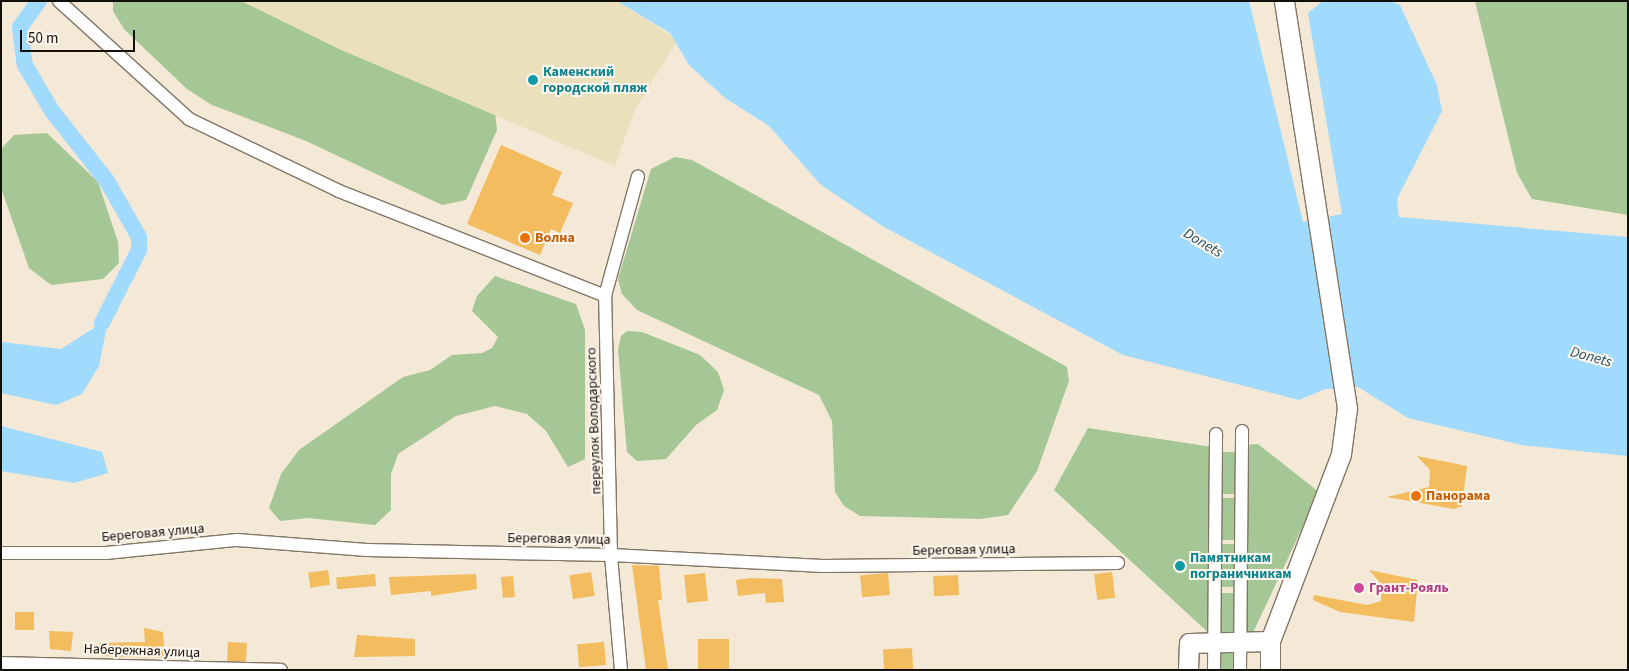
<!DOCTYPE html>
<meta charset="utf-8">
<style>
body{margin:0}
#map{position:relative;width:1629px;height:671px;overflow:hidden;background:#f4e8d6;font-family:"Source Sans 3",sans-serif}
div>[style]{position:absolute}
.green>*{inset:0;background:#a4c795;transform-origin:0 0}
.sand>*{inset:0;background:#eae0bb}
.water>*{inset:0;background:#a0dafd}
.canal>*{height:16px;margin:-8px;padding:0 8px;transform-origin:8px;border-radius:8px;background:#a0dafd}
.building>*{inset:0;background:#f3bc5e;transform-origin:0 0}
.roads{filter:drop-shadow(1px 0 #817666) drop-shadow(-1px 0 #817666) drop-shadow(0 1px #817666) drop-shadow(0 -1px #817666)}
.street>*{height:12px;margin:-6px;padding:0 6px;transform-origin:6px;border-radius:6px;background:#fff}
.secondary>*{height:19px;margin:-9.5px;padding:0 9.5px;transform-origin:9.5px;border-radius:9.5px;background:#fff}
.dots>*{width:14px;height:14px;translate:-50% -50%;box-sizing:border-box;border:2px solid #fdf6eb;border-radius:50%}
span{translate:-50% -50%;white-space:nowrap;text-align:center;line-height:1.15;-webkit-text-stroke:4px #fdf6eb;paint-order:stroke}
.culture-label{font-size:14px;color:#0d838f;font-weight:700}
.left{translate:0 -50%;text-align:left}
.food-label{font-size:14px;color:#c56008;font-weight:700}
.street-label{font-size:14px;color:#13100a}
.hotel-label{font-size:14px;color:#b23c85;font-weight:700}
.water-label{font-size:15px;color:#26536b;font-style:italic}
.frame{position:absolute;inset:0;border:2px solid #13100a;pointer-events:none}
.scale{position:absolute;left:20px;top:30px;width:115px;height:22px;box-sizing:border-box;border:2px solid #13100a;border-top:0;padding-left:6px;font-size:15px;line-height:18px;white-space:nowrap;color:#13100a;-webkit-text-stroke:4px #fdf6eb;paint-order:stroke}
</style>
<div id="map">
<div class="green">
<i style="clip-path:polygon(113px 1px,262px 1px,495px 110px,497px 130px,466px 200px,442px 205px,306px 141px,212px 105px,187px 89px,124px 29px,113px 11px)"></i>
<i style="clip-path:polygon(1475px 1px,1628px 1px,1628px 215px,1532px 199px,1517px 173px)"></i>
<i style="clip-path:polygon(47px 133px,98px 182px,118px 242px,119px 263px,103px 279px,51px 285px,29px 268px,1px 188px,1px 149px,14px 135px)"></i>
<i style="clip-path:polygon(675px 157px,692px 160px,1067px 367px,1069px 381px,1037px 471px,1008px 515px,980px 519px,860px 516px,844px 506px,835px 492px,832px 421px,819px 395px,637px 310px,622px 294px,618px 279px,651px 169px)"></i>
<i style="clip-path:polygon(495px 276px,576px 304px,585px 330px,585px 459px,568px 467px,546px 431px,527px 414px,495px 406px,456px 416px,398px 454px,391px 474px,391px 510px,375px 525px,308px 518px,280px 521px,269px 508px,281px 474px,299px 450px,403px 377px,430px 370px,452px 355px,482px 353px,492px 348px,498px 337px,472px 311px,477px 296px)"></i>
<i style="clip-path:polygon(627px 331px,642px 332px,700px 355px,718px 372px,724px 390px,717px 410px,696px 425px,666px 459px,637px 461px,627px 452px,618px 350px,621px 336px)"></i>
<i style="clip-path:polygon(1088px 428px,1212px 447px,1213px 637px,1054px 490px)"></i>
<i style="clip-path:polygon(1258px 444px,1319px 492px,1250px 639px,1242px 638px,1244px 445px)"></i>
<i style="left:1221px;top:452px;width:16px;height:42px"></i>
<i style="left:1221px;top:498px;width:16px;height:42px"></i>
<i style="left:1236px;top:544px;width:43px;height:15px;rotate:90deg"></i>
<i style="left:1220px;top:593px;width:16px;height:42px"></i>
<i style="left:1219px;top:643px;width:15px;height:27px"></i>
</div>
<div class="sand">
<i style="clip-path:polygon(241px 1px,617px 1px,678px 40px,634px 111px,615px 166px,341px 50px)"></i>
</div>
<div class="water">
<i style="clip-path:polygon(617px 1px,1249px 1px,1303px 222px,1342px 214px,1308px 13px,1323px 1px,1389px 1px,1400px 5px,1437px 85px,1442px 111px,1397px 199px,1399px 217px,1628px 237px,1628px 456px,1522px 445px,1408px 418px,1358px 387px,1325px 389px,1299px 400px,1123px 355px,884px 227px,821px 185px,769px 126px,725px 98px,689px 65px,670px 33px)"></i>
<i style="clip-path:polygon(111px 305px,99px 366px,82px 394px,56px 405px,1px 393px,1px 342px,61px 349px,94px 328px)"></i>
<i style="clip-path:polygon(1px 426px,102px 452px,108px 473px,74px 483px,1px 471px)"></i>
</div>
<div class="canal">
<i style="left:39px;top:1px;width:32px;rotate:126deg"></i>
<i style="left:20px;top:27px;width:38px;rotate:83deg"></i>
<i style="left:25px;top:65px;width:53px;rotate:59.6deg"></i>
<i style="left:52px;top:111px;width:89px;rotate:51.8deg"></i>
<i style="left:107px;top:181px;width:64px;rotate:60.3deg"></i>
<i style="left:139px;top:237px;width:13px;rotate:90deg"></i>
<i style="left:139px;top:250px;width:82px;rotate:116.9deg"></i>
</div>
<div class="building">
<i style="clip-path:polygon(501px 145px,562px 172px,552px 195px,573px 203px,560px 233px,551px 229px,540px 255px,467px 224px)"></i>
<i style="clip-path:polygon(1417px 456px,1467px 466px,1462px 506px,1454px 509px,1387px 497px,1429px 487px,1430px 470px)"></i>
<i style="clip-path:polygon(632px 565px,659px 566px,662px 600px,658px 600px,668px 670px,646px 670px)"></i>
<i style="left:328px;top:570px;width:15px;height:20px;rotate:82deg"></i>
<i style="clip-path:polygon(1369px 570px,1418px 580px,1414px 622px,1340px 612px,1313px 600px,1314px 595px,1367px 605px,1381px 601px,1381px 584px)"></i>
<i style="left:591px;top:572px;width:24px;height:22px;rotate:81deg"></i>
<i style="left:1112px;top:572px;width:26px;height:18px;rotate:83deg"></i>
<i style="left:705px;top:573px;width:28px;height:21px;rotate:84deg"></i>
<i style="left:888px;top:573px;width:22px;height:28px;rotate:85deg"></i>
<i style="left:375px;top:574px;width:12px;height:39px;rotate:85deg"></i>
<i style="clip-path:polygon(476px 574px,477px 589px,431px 596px,431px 591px,391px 595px,389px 577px)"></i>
<i style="left:958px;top:575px;width:20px;height:25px;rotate:87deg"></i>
<i style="left:513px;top:576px;width:21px;height:12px;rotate:85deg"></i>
<i style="clip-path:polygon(751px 578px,782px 579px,784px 602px,766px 603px,765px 593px,738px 596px,736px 580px)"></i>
<i style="left:15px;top:612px;width:19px;height:18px"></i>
<i style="clip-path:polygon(144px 628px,163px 632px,165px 658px,104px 656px,99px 643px,145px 642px)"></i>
<i style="clip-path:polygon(49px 631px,73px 632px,71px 651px,50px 649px)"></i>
<i style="clip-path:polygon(357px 635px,415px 639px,415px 656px,354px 657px)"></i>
<i style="left:698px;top:639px;width:31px;height:31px"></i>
<i style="left:228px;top:642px;width:19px;height:19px;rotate:3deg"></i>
<i style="left:604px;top:642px;width:23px;height:27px;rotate:85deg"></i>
<i style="left:912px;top:648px;width:22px;height:29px;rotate:87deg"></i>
</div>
<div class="roads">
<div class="street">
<i style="left:59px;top:1px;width:176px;rotate:42.2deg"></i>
<i style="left:189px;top:119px;width:166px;rotate:25.6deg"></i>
<i style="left:339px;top:191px;width:286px;rotate:21.5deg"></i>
<i style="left:1px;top:553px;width:105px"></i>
<i style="left:106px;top:553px;width:132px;rotate:-5.7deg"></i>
<i style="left:237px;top:540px;width:130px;rotate:4.4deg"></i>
<i style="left:367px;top:550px;width:244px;rotate:1.2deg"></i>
<i style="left:611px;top:555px;width:212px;rotate:3deg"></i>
<i style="left:823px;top:566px;width:295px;rotate:-0.6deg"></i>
<i style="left:1px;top:663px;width:280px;rotate:1.4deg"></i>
<i style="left:621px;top:670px;width:115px;rotate:-95deg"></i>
<i style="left:611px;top:555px;width:259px;rotate:-91.3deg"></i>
<i style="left:605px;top:296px;width:124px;rotate:-74.6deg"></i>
<i style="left:1214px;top:670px;width:236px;rotate:-89.5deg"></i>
<i style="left:1240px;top:670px;width:239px;rotate:-89.5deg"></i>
</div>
<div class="secondary">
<i style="left:1188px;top:670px;width:27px;rotate:-88deg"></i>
<i style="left:1189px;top:643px;width:81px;rotate:-1.4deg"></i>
<i style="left:1270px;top:670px;width:29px;rotate:-90deg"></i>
<i style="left:1270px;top:641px;width:200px;rotate:-69.2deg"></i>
<i style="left:1341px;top:454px;width:46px;rotate:-82.6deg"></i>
<i style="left:1347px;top:408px;width:412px;rotate:-98.8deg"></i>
</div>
</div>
<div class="dots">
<i style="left:533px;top:80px;background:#0f9aa8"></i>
<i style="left:525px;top:238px;background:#e8710a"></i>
<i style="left:1416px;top:496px;background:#e8710a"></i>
<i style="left:1180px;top:566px;background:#0f9aa8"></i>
<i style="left:1359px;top:588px;background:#d1479c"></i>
</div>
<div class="culture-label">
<span class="left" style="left:543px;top:80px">Каменский<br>городской пляж</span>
<span class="left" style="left:1190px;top:566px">Памятникам<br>пограничникам</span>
</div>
<div class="food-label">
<span class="left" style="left:535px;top:238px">Волна</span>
<span class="left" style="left:1426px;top:496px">Панорама</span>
</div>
<div class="street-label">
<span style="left:594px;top:421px;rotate:-92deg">переулок Володарского</span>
<span style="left:153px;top:533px;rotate:-5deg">Береговая улица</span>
<span style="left:559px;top:539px;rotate:1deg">Береговая улица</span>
<span style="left:964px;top:550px;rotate:-1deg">Береговая улица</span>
<span style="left:142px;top:651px;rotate:2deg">Набережная улица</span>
</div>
<div class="hotel-label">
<span class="left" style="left:1369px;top:588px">Грант-Рояль</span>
</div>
<div class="water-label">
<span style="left:1203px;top:243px;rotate:31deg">Donets</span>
<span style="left:1591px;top:357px;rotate:15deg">Donets</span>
</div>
<div class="frame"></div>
<div class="scale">50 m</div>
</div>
